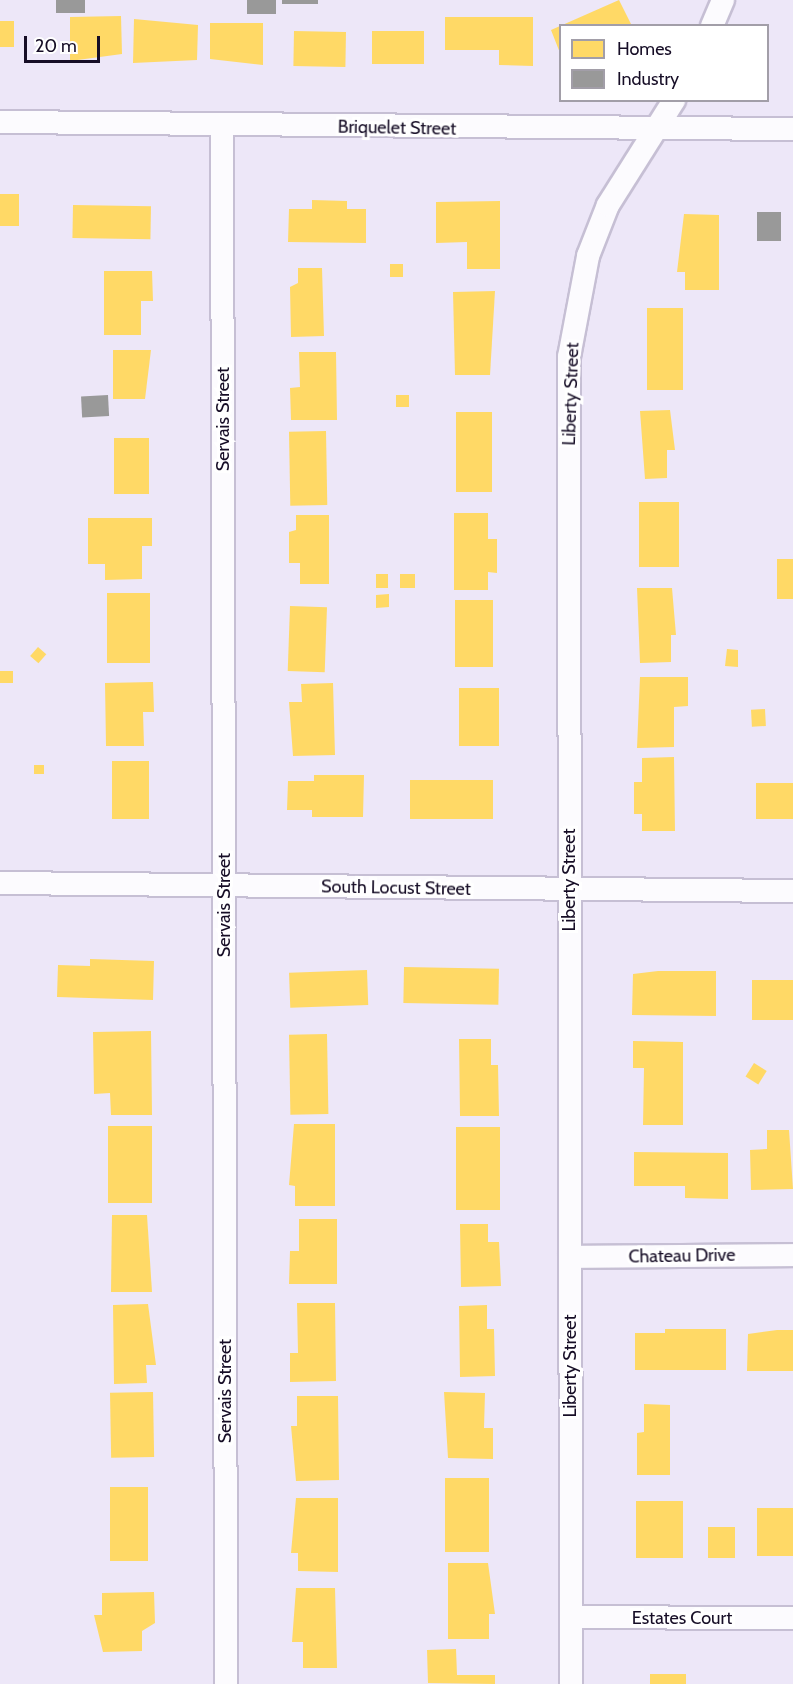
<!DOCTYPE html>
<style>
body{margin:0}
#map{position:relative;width:793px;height:1684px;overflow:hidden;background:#ede7f8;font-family:Cabin,sans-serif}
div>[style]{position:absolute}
.homes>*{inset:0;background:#ffd966;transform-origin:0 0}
.industry>*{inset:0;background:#999;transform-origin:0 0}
.roads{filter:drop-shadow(2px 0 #c6bfd4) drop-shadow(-2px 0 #c6bfd4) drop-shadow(0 2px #c6bfd4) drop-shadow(0 -2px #c6bfd4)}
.street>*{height:22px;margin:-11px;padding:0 11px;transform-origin:11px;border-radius:11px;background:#fcfbfe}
span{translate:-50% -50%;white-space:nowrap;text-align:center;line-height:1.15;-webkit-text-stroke:6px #fff;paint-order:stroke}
.street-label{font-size:18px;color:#160d26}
.legend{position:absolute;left:559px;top:24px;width:210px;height:78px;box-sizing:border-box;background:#fff;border:2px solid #a29ea8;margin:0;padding:8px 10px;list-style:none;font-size:18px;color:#160d26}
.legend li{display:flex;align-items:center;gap:12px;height:30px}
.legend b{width:30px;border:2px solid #a29ea8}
.scale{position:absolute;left:24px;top:36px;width:76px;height:27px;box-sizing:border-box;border:3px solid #160d26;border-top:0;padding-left:8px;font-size:18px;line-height:21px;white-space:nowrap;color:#160d26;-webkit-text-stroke:4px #fff;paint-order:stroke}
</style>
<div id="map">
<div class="homes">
<i style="clip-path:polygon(619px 0,632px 26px,560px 26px,560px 53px,551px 30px)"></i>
<i style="clip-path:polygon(121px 16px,122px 54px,70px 61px,70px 17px)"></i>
<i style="clip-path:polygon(445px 17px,533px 17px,533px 66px,499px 65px,499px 50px,445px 50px)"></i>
<i style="clip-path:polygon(134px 19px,198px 25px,197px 60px,133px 63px)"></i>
<i style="left:0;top:21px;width:14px;height:26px"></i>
<i style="clip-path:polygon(210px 23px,263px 23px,263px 65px,210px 59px)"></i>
<i style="left:294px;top:31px;width:52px;height:35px;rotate:1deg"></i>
<i style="left:372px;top:31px;width:52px;height:33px"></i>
<i style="left:0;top:194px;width:19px;height:32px"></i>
<i style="clip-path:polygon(312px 200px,347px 201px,347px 209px,366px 209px,366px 243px,288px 242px,289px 209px,312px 209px)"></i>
<i style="clip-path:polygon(500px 201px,500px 269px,467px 269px,467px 242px,436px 243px,436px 202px)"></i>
<i style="left:73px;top:205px;width:78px;height:33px;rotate:1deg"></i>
<i style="clip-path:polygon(684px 214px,719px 215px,719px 290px,685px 290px,685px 272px,677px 272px)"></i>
<i style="left:390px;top:264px;width:13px;height:13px"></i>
<i style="clip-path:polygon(298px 268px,322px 268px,324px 336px,291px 337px,290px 287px,298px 283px)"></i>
<i style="clip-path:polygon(104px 271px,152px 271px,153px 301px,141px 301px,141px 335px,104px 335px)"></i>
<i style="clip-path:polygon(495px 291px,490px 375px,455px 375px,453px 292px)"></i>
<i style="left:647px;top:308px;width:36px;height:82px"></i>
<i style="clip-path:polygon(113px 350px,151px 350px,145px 399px,113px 399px)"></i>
<i style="clip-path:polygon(299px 352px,336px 352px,337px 420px,291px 420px,290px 388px,300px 387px)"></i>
<i style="left:409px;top:395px;width:12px;height:13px;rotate:90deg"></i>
<i style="clip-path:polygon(670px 410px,675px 450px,667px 450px,667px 478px,645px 479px,640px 411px)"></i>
<i style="left:456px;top:412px;width:36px;height:80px"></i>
<i style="left:326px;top:431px;width:74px;height:37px;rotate:89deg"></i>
<i style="left:114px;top:438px;width:35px;height:56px"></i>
<i style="left:639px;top:502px;width:40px;height:65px"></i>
<i style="clip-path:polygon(454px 513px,488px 513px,488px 539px,497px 539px,497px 573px,488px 572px,488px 590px,454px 590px)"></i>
<i style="clip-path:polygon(296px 515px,329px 515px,329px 584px,300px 584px,300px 563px,289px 563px,289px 532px,296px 530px)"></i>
<i style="clip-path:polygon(88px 518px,152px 518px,152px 546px,142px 546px,142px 579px,105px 580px,105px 564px,88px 564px)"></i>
<i style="left:777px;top:559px;width:16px;height:40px"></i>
<i style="left:388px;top:574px;width:14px;height:12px;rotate:90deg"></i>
<i style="left:400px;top:574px;width:15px;height:14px"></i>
<i style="clip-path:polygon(637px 588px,672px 588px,676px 635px,671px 635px,671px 662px,640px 663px)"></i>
<i style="left:107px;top:593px;width:43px;height:70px"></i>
<i style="clip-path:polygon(389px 594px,389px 607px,376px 608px,376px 595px)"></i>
<i style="left:455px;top:600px;width:38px;height:67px"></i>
<i style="left:290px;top:606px;width:37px;height:65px;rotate:2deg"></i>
<i style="left:38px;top:647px;width:11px;height:12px;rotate:41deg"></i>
<i style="clip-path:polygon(727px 649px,738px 650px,738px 667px,725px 666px)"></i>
<i style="left:13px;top:671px;width:12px;height:13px;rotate:90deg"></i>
<i style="clip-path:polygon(640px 677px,688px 677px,688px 706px,674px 707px,674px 747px,637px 748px)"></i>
<i style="clip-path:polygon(153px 682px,154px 712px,143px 712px,144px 746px,106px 746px,105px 683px)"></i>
<i style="clip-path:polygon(333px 683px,335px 755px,293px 756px,289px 702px,302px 702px,301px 684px)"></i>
<i style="left:459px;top:688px;width:40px;height:58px"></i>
<i style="left:765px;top:709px;width:17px;height:14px;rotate:87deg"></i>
<i style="clip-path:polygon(674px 757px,675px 831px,642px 831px,642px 814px,634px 814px,634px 782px,642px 782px,642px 758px)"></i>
<i style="left:112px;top:761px;width:37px;height:58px"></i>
<i style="left:34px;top:765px;width:10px;height:9px"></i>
<i style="clip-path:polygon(314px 775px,364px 775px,363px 817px,312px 817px,312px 810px,287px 810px,288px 781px,314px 781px)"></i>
<i style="left:410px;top:780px;width:83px;height:39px"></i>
<i style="left:756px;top:783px;width:37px;height:36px"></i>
<i style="clip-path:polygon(90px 959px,154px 961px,153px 1000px,57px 997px,58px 965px,90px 966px)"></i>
<i style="left:404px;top:967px;width:95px;height:36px;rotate:1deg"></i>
<i style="left:367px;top:970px;width:35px;height:78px;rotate:88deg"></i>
<i style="clip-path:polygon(658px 971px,716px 971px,716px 1016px,632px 1015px,633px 974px)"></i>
<i style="left:793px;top:980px;width:40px;height:41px;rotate:90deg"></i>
<i style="clip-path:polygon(151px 1031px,152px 1115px,111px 1115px,110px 1093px,94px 1094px,93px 1032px)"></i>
<i style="left:327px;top:1034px;width:80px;height:38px;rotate:89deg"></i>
<i style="clip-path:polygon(459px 1039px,491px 1039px,491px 1065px,498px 1065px,499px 1116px,460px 1116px)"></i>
<i style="clip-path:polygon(633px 1041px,683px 1042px,683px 1125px,643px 1125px,644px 1068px,633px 1068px)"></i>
<i style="left:754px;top:1063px;width:15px;height:16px;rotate:32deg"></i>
<i style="clip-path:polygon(294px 1124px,335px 1124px,335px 1206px,295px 1206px,295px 1186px,289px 1185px)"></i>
<i style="left:108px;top:1126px;width:44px;height:77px"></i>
<i style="left:456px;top:1127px;width:44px;height:83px"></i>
<i style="clip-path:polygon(767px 1130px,789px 1130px,793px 1189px,751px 1190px,750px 1150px,767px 1149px)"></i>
<i style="clip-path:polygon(634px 1152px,728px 1153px,728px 1199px,685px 1198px,685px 1186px,634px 1186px)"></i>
<i style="clip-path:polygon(112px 1215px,147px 1215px,152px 1292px,111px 1292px)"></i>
<i style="clip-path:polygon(299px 1219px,337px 1219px,337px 1284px,289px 1284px,290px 1251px,299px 1251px)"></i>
<i style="clip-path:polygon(460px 1224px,488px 1224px,488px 1242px,499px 1242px,501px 1286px,461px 1287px)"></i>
<i style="clip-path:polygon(297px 1303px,335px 1303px,336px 1381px,290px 1382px,290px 1353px,298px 1353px)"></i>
<i style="clip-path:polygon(148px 1304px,156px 1365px,146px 1365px,147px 1383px,114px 1384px,113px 1305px)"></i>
<i style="clip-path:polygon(487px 1305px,487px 1329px,494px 1329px,495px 1376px,460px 1377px,459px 1306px)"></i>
<i style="clip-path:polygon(665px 1329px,726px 1329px,726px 1370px,635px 1370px,635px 1333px,665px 1333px)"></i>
<i style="clip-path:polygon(777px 1330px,793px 1330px,793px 1371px,747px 1371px,748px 1334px)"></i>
<i style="left:153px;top:1392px;width:65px;height:43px;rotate:89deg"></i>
<i style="clip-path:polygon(444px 1392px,485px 1393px,484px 1428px,493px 1428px,493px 1459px,448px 1458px)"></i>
<i style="clip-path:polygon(297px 1396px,338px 1396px,339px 1480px,296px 1481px,291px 1426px,297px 1426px)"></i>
<i style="clip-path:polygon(644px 1404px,670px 1405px,670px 1475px,637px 1475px,637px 1433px,644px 1432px)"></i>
<i style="left:445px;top:1478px;width:44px;height:74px"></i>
<i style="left:110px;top:1487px;width:38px;height:74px"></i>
<i style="clip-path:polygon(296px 1498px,338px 1498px,338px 1572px,298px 1571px,298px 1553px,291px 1553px)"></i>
<i style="left:636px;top:1501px;width:47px;height:57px"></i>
<i style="left:793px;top:1508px;width:48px;height:36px;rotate:90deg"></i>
<i style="left:708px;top:1527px;width:27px;height:31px"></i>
<i style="clip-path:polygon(448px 1563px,488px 1563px,495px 1614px,489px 1614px,489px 1639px,448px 1639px)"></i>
<i style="clip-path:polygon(296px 1588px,335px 1588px,337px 1668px,303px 1668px,303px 1642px,292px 1642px)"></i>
<i style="clip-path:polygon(154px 1592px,155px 1623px,142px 1631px,142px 1651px,103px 1652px,94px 1615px,102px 1615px,102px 1593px)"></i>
<i style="clip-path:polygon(456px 1649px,457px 1675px,495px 1675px,495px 1684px,428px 1683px,427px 1650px)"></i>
<i style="left:650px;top:1674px;width:36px;height:10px"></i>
</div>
<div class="industry">
<i style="left:56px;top:0;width:29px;height:13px"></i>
<i style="left:247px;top:0;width:29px;height:14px"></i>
<i style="left:282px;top:0;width:36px;height:4px"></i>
<i style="left:757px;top:212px;width:24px;height:29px"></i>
<i style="left:108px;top:395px;width:21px;height:27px;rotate:87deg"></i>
</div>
<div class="roads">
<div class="street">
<i style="left:712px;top:26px;width:28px;rotate:-67deg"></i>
<i style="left:0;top:122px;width:793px;rotate:0.51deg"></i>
<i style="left:222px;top:125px;width:1559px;rotate:89.85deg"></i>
<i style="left:0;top:883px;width:793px;rotate:0.58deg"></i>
<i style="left:570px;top:1257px;width:223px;rotate:-0.5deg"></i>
<i style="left:571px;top:1617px;width:222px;rotate:0.3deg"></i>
<i style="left:571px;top:1684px;width:1327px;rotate:-90.09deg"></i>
<i style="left:569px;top:357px;width:103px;rotate:-79.3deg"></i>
<i style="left:588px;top:256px;width:55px;rotate:-68.6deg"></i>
<i style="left:608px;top:205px;width:124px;rotate:-57.8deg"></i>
</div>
</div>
<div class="street-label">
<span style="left:397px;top:128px;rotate:1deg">Briquelet Street</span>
<span style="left:571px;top:394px;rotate:-88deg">Liberty Street</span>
<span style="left:223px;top:419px;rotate:-90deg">Servais Street</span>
<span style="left:569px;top:880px;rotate:-90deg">Liberty Street</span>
<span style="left:396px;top:888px;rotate:1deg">South Locust Street</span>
<span style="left:224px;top:905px;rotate:-90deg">Servais Street</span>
<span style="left:682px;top:1256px;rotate:-1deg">Chateau Drive</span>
<span style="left:570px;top:1366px;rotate:-90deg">Liberty Street</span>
<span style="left:225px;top:1391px;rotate:-90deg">Servais Street</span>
<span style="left:682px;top:1618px">Estates Court</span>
</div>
<ul class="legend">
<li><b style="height:16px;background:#ffd966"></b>Homes</li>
<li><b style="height:16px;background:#999"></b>Industry</li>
</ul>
<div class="scale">20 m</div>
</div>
